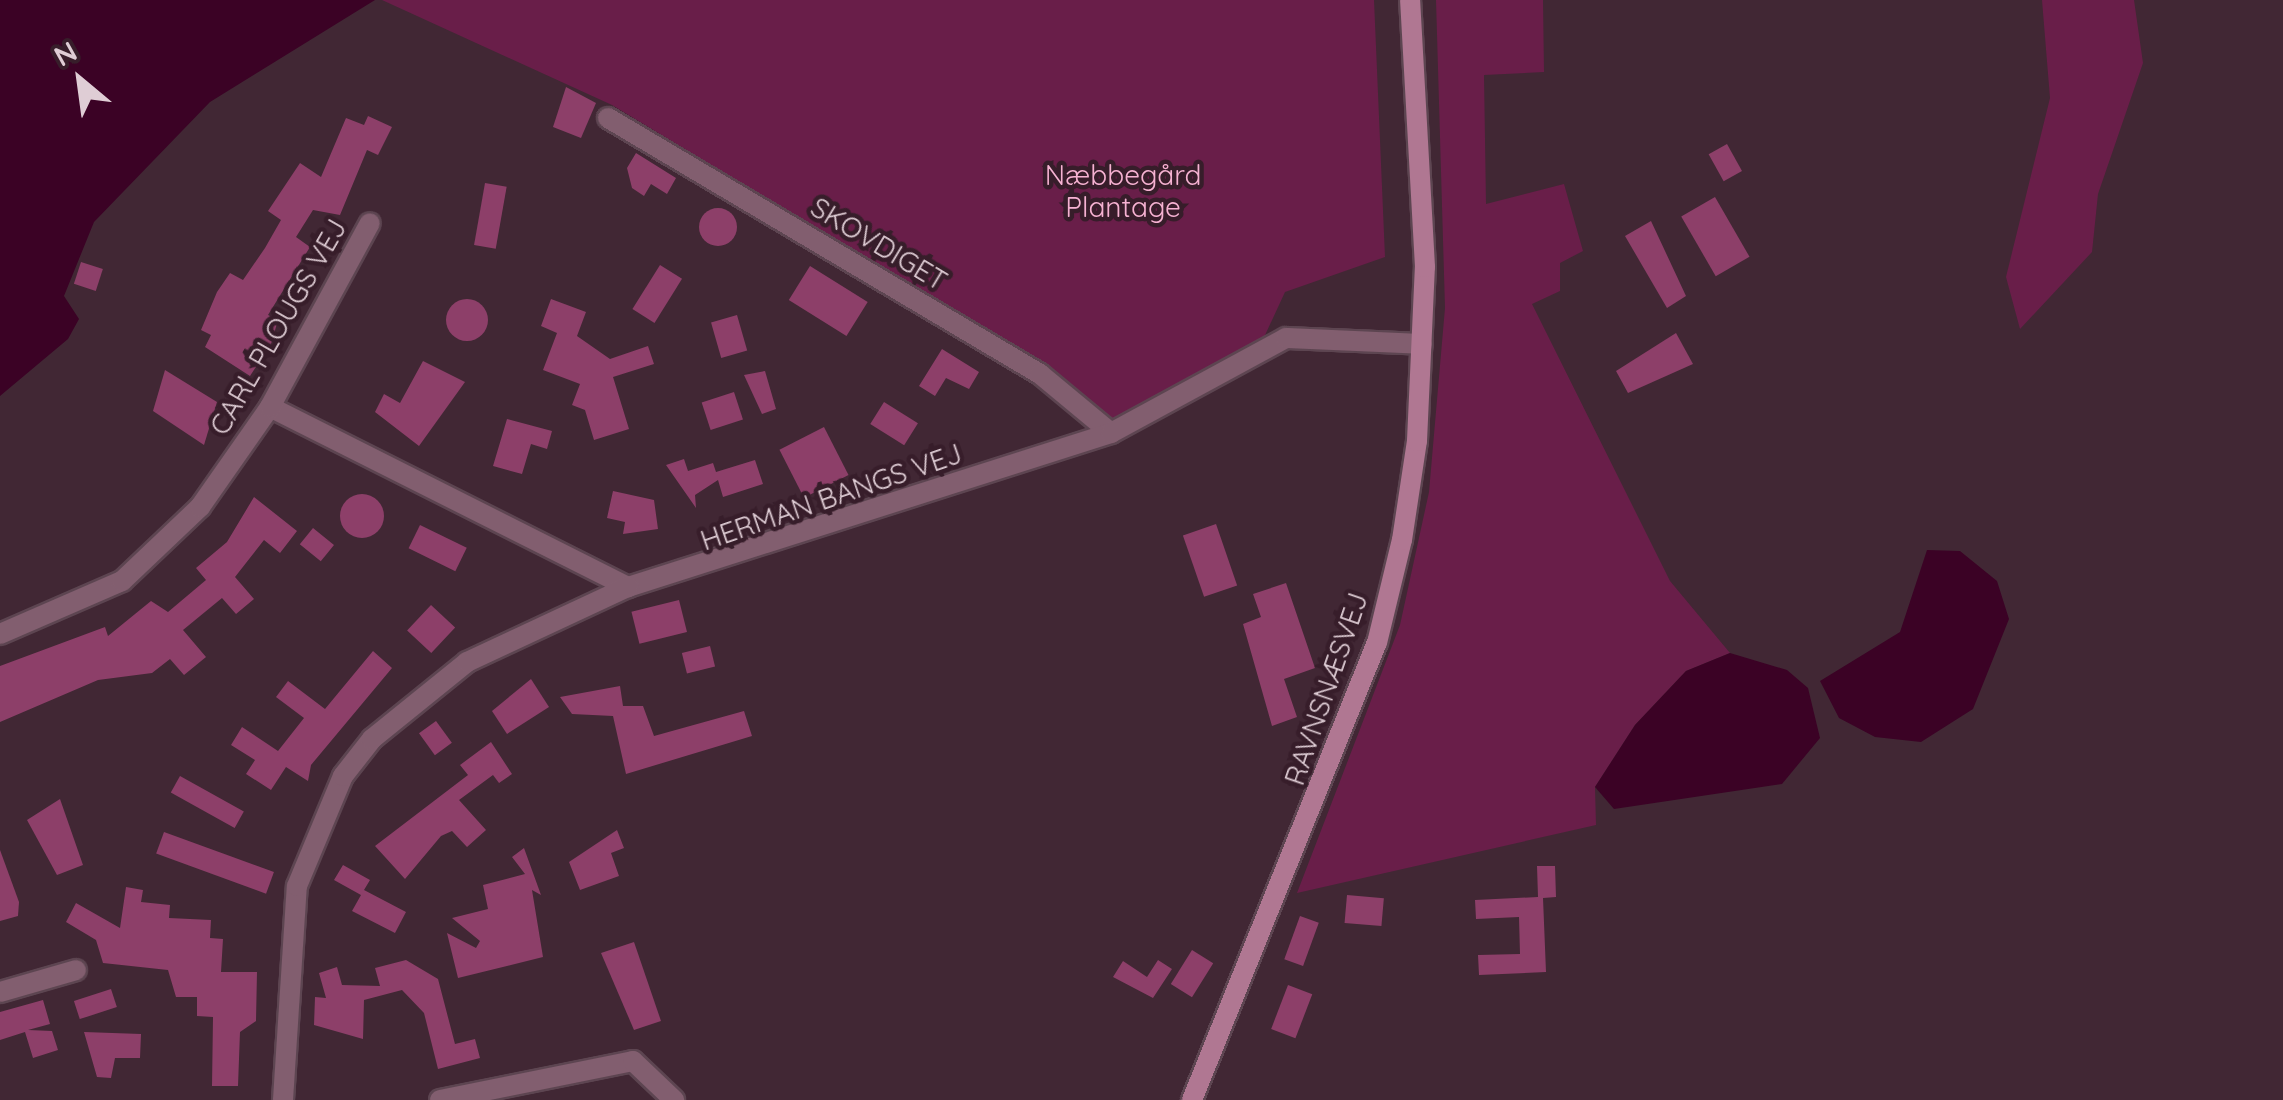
<!DOCTYPE html>
<meta charset="utf-8">
<style>
body{margin:0}
#map{position:relative;width:2283px;height:1100px;overflow:hidden;background:#412734;font-family:Quicksand,sans-serif}
div>[style]{position:absolute}
.green>*{inset:0;background:#691e49}
.water>*{inset:0;background:#3b0225}
.building>*{inset:0;background:#8d3f69;transform-origin:0 0}
.round{border-radius:50%}
.roads{filter:drop-shadow(2px 0 #5d4551) drop-shadow(-2px 0 #5d4551) drop-shadow(0 2px #5d4551) drop-shadow(0 -2px #5d4551)}
.street>*{height:20px;margin:-10px;padding:0 10px;transform-origin:10px;border-radius:10px;background:#825e6f}
.secondary>*{height:20px;margin:-10px;padding:0 10px;transform-origin:10px;border-radius:10px;background:#b07792}
span{translate:-50% -50%;white-space:nowrap;text-align:center;line-height:1.15;-webkit-text-stroke:9px #371d2a;paint-order:stroke}
.park-label{font-size:28px;color:#f6b2d2}
.street-label{font-size:28px;color:#dfcdd5}
.north{position:absolute;left:30px;top:30px;width:100px;height:100px;-webkit-text-stroke:8px #371d2a;paint-order:stroke;rotate:331deg;font-size:28px;font-weight:700;line-height:40px;text-align:center;color:#dfcdd5}
.north::after{content:'';display:block;margin:auto;width:35px;height:45px;background:#dfcdd5;clip-path:polygon(50% 0,100% 100%,50% 72%,0 100%)}
</style>
<div id="map">
<div class="green">
<i style="clip-path:polygon(382px 0,1374px 0,1385px 257px,1285px 292px,1248px 372px,1116px 439px,1054px 372px,612px 105px)"></i>
<i style="clip-path:polygon(1436px 0,1543px 0,1544px 72px,1484px 75px,1486px 204px,1564px 184px,1583px 251px,1560px 263px,1560px 291px,1532px 304px,1670px 581px,1730px 653px,1686px 671px,1635px 725px,1595px 787px,1596px 825px,1297px 893px,1400px 625px,1429px 492px,1445px 308px)"></i>
<i style="clip-path:polygon(2042px 0,2134px 0,2143px 63px,2098px 194px,2092px 252px,2020px 329px,2006px 277px,2050px 98px)"></i>
</div>
<div class="water">
<i style="clip-path:polygon(0 0,375px 0,210px 102px,94px 222px,64px 296px,79px 319px,68px 339px,0 396px)"></i>
<i style="clip-path:polygon(1927px 550px,1960px 551px,1997px 581px,2009px 619px,1973px 709px,1921px 742px,1875px 737px,1839px 718px,1820px 681px,1900px 632px)"></i>
<i style="clip-path:polygon(1730px 653px,1787px 670px,1808px 688px,1820px 738px,1782px 784px,1614px 809px,1595px 787px,1635px 725px,1686px 671px)"></i>
</div>
<div class="building">
<i style="clip-path:polygon(566px 87px,596px 103px,581px 138px,553px 127px)"></i>
<i style="clip-path:polygon(368px 116px,392px 127px,378px 155px,367px 150px,340px 215px,313px 210px,296px 237px,310px 247px,268px 315px,278px 320px,271px 344px,250px 376px,205px 347px,211px 335px,201px 330px,217px 292px,230px 273px,243px 280px,265px 248px,281px 220px,268px 211px,300px 163px,321px 177px,346px 118px,364px 125px)"></i>
<i style="left:1727px;top:144px;width:31px;height:21px;rotate:61deg"></i>
<i style="clip-path:polygon(636px 153px,676px 178px,667px 194px,651px 184px,644px 196px,632px 188px,627px 168px)"></i>
<i style="left:485px;top:183px;width:22px;height:63px;rotate:10deg"></i>
<i style="left:1715px;top:197px;width:69px;height:39px;rotate:60deg"></i>
<i class="round" style="left:699px;top:208px;width:38px;height:38px"></i>
<i style="clip-path:polygon(1651px 221px,1686px 296px,1667px 308px,1625px 236px)"></i>
<i style="left:81px;top:262px;width:23px;height:23px;rotate:18deg"></i>
<i style="left:660px;top:265px;width:26px;height:52px;rotate:32deg"></i>
<i style="left:810px;top:266px;width:68px;height:40px;rotate:32deg"></i>
<i class="round" style="left:446px;top:299px;width:42px;height:42px"></i>
<i style="clip-path:polygon(551px 299px,586px 312px,577px 336px,610px 359px,648px 346px,654px 364px,613px 377px,629px 429px,594px 440px,585px 410px,572px 405px,580px 384px,543px 370px,557px 333px,541px 326px)"></i>
<i style="left:737px;top:315px;width:37px;height:27px;rotate:74deg"></i>
<i style="clip-path:polygon(1676px 333px,1693px 364px,1628px 393px,1616px 371px)"></i>
<i style="clip-path:polygon(942px 349px,979px 372px,969px 389px,946px 378px,935px 396px,919px 386px)"></i>
<i style="clip-path:polygon(423px 361px,465px 382px,419px 446px,375px 412px,384px 394px,400px 403px)"></i>
<i style="clip-path:polygon(165px 370px,217px 402px,204px 445px,153px 411px)"></i>
<i style="clip-path:polygon(765px 371px,776px 409px,762px 414px,744px 375px)"></i>
<i style="left:734px;top:392px;width:29px;height:34px;rotate:72deg"></i>
<i style="left:884px;top:402px;width:40px;height:26px;rotate:32deg"></i>
<i style="clip-path:polygon(507px 419px,552px 431px,547px 449px,531px 444px,522px 474px,493px 466px)"></i>
<i style="left:824px;top:427px;width:54px;height:50px;rotate:63deg"></i>
<i style="clip-path:polygon(684px 459px,688px 471px,713px 463px,716px 472px,755px 460px,763px 484px,723px 497px,718px 480px,695px 495px,696px 508px,666px 465px)"></i>
<i style="clip-path:polygon(613px 491px,654px 500px,658px 529px,623px 534px,625px 522px,607px 518px)"></i>
<i class="round" style="left:340px;top:494px;width:44px;height:44px"></i>
<i style="clip-path:polygon(254px 497px,297px 531px,280px 553px,264px 540px,235px 577px,254px 599px,236px 614px,222px 598px,183px 630px,206px 657px,184px 675px,170px 659px,152px 673px,98px 680px,0 722px,0 666px,105px 627px,108px 636px,151px 601px,168px 612px,206px 580px,196px 568px,227px 542px)"></i>
<i style="left:1216px;top:524px;width:65px;height:35px;rotate:71deg"></i>
<i style="left:420px;top:525px;width:52px;height:26px;rotate:26deg"></i>
<i style="left:313px;top:528px;width:27px;height:21px;rotate:39deg"></i>
<i style="clip-path:polygon(1286px 583px,1315px 668px,1284px 679px,1297px 717px,1272px 726px,1243px 624px,1261px 617px,1253px 594px)"></i>
<i style="left:679px;top:600px;width:33px;height:49px;rotate:76deg"></i>
<i style="left:431px;top:605px;width:33px;height:35px;rotate:43deg"></i>
<i style="left:710px;top:646px;width:21px;height:29px;rotate:76deg"></i>
<i style="clip-path:polygon(373px 651px,392px 668px,311px 765px,308px 781px,286px 767px,271px 790px,246px 774px,255px 760px,231px 745px,242px 727px,278px 751px,304px 718px,276px 697px,288px 681px,325px 709px)"></i>
<i style="clip-path:polygon(531px 679px,549px 707px,507px 734px,492px 711px)"></i>
<i style="clip-path:polygon(620px 686px,623px 706px,643px 706px,654px 736px,744px 711px,752px 736px,626px 774px,613px 716px,572px 714px,560px 697px)"></i>
<i style="left:436px;top:721px;width:27px;height:21px;rotate:54deg"></i>
<i style="clip-path:polygon(491px 742px,512px 774px,499px 783px,493px 775px,459px 800px,486px 830px,467px 847px,452px 831px,441px 836px,405px 879px,375px 846px,468px 775px,460px 765px)"></i>
<i style="left:180px;top:776px;width:73px;height:19px;rotate:29deg"></i>
<i style="clip-path:polygon(60px 799px,83px 865px,57px 875px,27px 820px)"></i>
<i style="clip-path:polygon(617px 830px,624px 848px,611px 853px,619px 876px,580px 890px,569px 862px)"></i>
<i style="left:164px;top:832px;width:117px;height:23px;rotate:20deg"></i>
<i style="clip-path:polygon(524px 848px,541px 895px,532px 890px,543px 957px,458px 978px,447px 933px,476px 948px,480px 941px,452px 918px,488px 909px,483px 885px,525px 874px,512px 857px)"></i>
<i style="clip-path:polygon(0 850px,19px 902px,18px 916px,0 921px)"></i>
<i style="clip-path:polygon(343px 865px,370px 880px,364px 890px,406px 912px,395px 933px,352px 911px,361px 895px,334px 880px)"></i>
<i style="clip-path:polygon(1537px 866px,1555px 866px,1556px 897px,1543px 898px,1546px 972px,1479px 975px,1478px 955px,1520px 954px,1519px 917px,1476px 919px,1475px 900px,1538px 897px)"></i>
<i style="clip-path:polygon(126px 887px,143px 890px,141px 902px,170px 905px,169px 918px,211px 920px,210px 938px,223px 939px,221px 972px,257px 972px,256px 1021px,240px 1032px,238px 1086px,212px 1086px,213px 1017px,197px 1016px,197px 997px,176px 997px,168px 970px,103px 963px,96px 940px,66px 922px,76px 903px,120px 928px)"></i>
<i style="left:1347px;top:895px;width:37px;height:28px;rotate:5deg"></i>
<i style="left:1300px;top:916px;width:20px;height:46px;rotate:20deg"></i>
<i style="clip-path:polygon(634px 942px,661px 1021px,634px 1030px,601px 953px)"></i>
<i style="left:1192px;top:950px;width:25px;height:40px;rotate:32deg"></i>
<i style="clip-path:polygon(406px 960px,438px 979px,455px 1044px,475px 1039px,480px 1058px,438px 1069px,424px 1013px,402px 990px,364px 1000px,363px 1039px,314px 1025px,315px 997px,326px 998px,319px 973px,337px 967px,342px 985px,380px 986px,375px 968px)"></i>
<i style="clip-path:polygon(1158px 960px,1172px 969px,1153px 998px,1113px 977px,1123px 961px,1147px 977px)"></i>
<i style="left:1288px;top:985px;width:26px;height:47px;rotate:21deg"></i>
<i style="left:111px;top:989px;width:19px;height:39px;rotate:72deg"></i>
<i style="clip-path:polygon(43px 1000px,50px 1024px,28px 1030px,52px 1031px,58px 1050px,33px 1058px,25px 1032px,0 1040px,0 1012px)"></i>
<i style="clip-path:polygon(84px 1032px,141px 1034px,140px 1058px,115px 1058px,111px 1078px,97px 1077px)"></i>
</div>
<div class="roads">
<div class="street">
<i style="left:608px;top:118px;width:502px;rotate:30.65deg"></i>
<i style="left:1040px;top:374px;width:92px;rotate:39.7deg"></i>
<i style="left:270px;top:407px;width:401px;rotate:26.7deg"></i>
<i style="left:628px;top:587px;width:507px;rotate:-17.68deg"></i>
<i style="left:1111px;top:433px;width:199px;rotate:-28.5deg"></i>
<i style="left:1286px;top:338px;width:136px;rotate:2.5deg"></i>
<i style="left:0;top:634px;width:133px;rotate:-23.5deg"></i>
<i style="left:122px;top:581px;width:108px;rotate:-43.5deg"></i>
<i style="left:200px;top:507px;width:122px;rotate:-55deg"></i>
<i style="left:270px;top:407px;width:209px;rotate:-61.5deg"></i>
<i style="left:0;top:992px;width:79px;rotate:-16.1deg"></i>
<i style="left:283px;top:1100px;width:214px;rotate:-86.3deg"></i>
<i style="left:297px;top:886px;width:119px;rotate:-67.3deg"></i>
<i style="left:343px;top:776px;width:47px;rotate:-51.9deg"></i>
<i style="left:372px;top:739px;width:122px;rotate:-39deg"></i>
<i style="left:467px;top:662px;width:178px;rotate:-25deg"></i>
<i style="left:440px;top:1100px;width:197px;rotate:-11.4deg"></i>
<i style="left:633px;top:1061px;width:57px;rotate:43.6deg"></i>
</div>
<div class="secondary">
<i style="left:1192px;top:1100px;width:493px;rotate:-68deg"></i>
<i style="left:1377px;top:643px;width:106px;rotate:-76.4deg"></i>
<i style="left:1402px;top:540px;width:100px;rotate:-81.4deg"></i>
<i style="left:1417px;top:441px;width:174px;rotate:-87.4deg"></i>
<i style="left:1425px;top:267px;width:267px;rotate:-93.2deg"></i>
</div>
</div>
<div class="park-label">
<span style="left:1123px;top:191px">Næbbegård<br>Plantage</span>
</div>
<div class="street-label">
<span style="left:879px;top:244px;rotate:31deg">SKOVDIGET</span>
<span style="left:278px;top:327px;rotate:-60deg">CARL PLOUGS VEJ</span>
<span style="left:831px;top:497px;rotate:-19deg">HERMAN BANGS VEJ</span>
<span style="left:1326px;top:689px;rotate:-71deg">RAVNSNÆSVEJ</span>
</div>
<div class="north">N</div>
</div>
